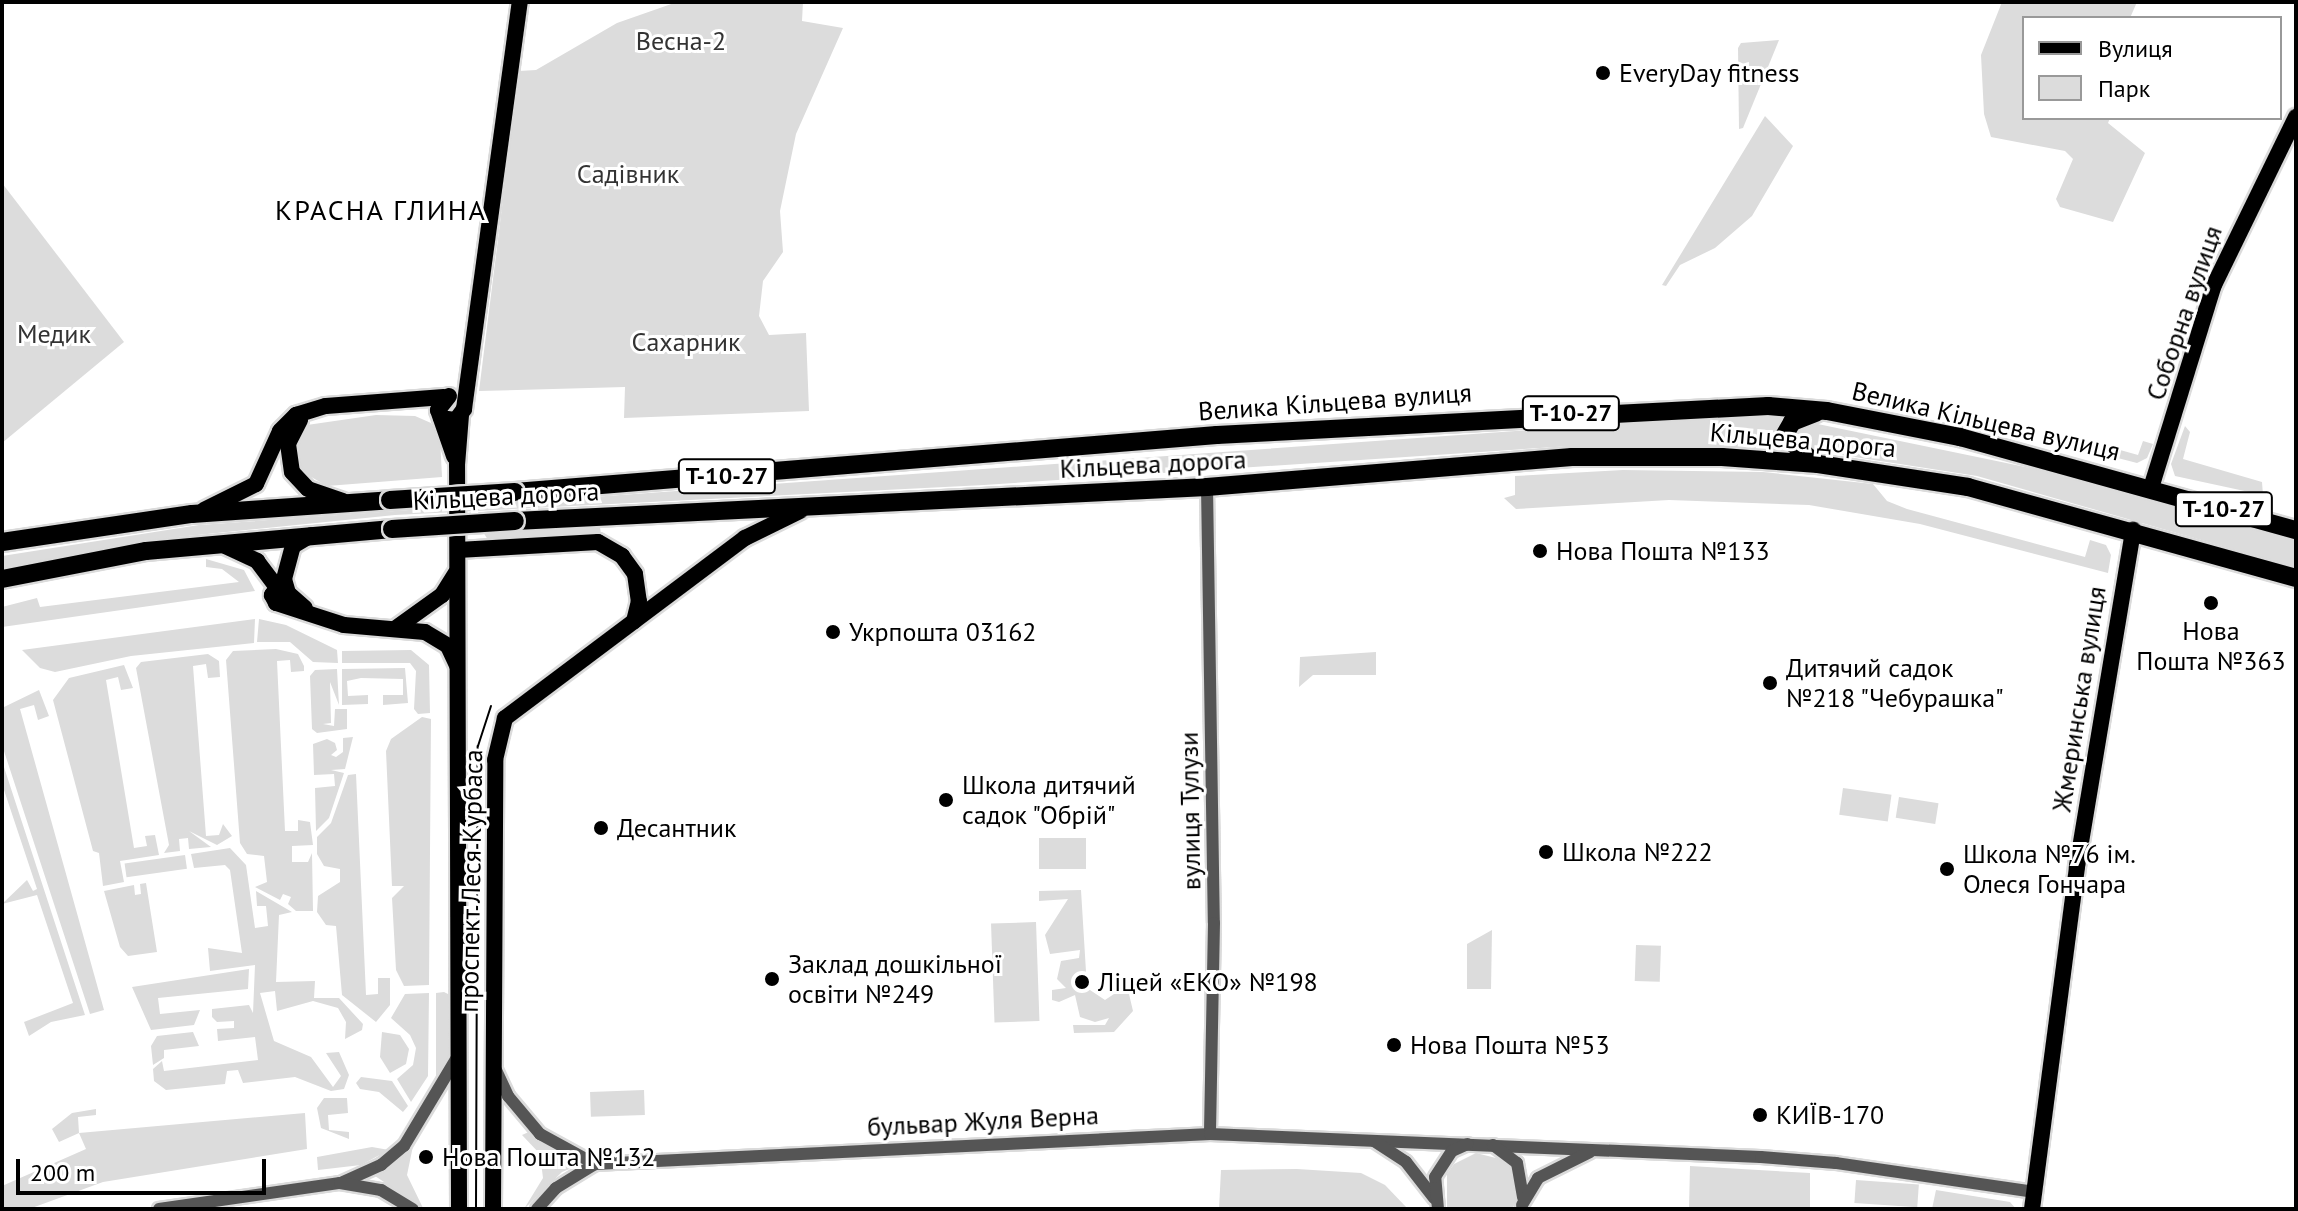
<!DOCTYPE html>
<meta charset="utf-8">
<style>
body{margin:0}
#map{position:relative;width:2298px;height:1211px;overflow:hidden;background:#fff;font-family:"PT Sans",sans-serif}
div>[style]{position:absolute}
.green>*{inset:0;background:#dcdcdc;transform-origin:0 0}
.roads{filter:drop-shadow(2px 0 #dbdbdb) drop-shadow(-2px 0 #dbdbdb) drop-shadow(0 2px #dbdbdb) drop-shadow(0 -2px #dbdbdb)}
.minor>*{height:12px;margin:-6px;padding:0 6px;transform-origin:6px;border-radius:6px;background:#555}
.major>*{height:16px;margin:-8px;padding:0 8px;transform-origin:8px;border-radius:8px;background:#000}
.highway>*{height:18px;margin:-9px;padding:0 9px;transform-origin:9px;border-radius:9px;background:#000}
.tram>*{height:2px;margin:-1px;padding:0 1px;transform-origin:1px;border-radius:1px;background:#000}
.bridges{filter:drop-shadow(2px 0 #dbdbdb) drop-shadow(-2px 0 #dbdbdb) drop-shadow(0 2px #dbdbdb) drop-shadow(0 -2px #dbdbdb)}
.highway-bridge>*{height:18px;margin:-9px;padding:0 9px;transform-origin:9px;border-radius:9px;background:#000}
.dots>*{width:22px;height:22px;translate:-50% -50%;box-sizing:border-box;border:4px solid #fff;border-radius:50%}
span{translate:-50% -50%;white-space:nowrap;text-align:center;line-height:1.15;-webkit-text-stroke:6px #fff;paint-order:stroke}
.shield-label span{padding:2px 6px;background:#fff;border:2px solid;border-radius:6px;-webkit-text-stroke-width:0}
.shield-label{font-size:24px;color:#000;font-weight:700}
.park-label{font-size:26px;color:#333}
.poi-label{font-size:26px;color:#000}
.left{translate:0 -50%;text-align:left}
.street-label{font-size:26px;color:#000}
.neighbourhood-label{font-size:28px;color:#000;letter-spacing:2px}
.frame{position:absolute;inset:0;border:4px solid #000;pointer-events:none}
.legend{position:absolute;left:2022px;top:16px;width:260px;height:104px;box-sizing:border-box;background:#fff;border:2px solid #999;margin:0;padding:10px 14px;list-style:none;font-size:24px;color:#000}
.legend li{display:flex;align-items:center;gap:16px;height:40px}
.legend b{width:40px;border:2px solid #999}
.scale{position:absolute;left:16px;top:1159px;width:250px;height:36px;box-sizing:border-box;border:4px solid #000;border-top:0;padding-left:10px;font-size:24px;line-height:28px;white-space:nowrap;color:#000;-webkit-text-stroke:6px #fff;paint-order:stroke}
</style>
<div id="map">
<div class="green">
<i style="clip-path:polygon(677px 2px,803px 2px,802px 21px,843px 28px,796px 134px,780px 211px,783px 252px,763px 281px,759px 316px,769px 335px,806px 333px,809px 411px,624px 418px,625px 387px,479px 391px,519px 71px,536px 70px,617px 23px)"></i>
<i style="clip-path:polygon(2002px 2px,2137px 2px,2130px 18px,2024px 18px,2024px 118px,2110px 118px,2108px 123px,2145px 153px,2113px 222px,2060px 207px,2056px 199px,2073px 159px,2065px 151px,1991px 137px,1984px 114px,1981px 55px)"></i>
<i style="clip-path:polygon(1779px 40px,1743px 128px,1739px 129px,1738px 48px,1741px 43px)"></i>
<i style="clip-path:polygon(1765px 116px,1793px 146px,1752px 216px,1715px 248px,1680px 265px,1666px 286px,1662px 285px)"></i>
<i style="clip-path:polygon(2px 183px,124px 342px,2px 443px)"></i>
<i style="clip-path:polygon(376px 415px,415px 416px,431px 423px,440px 438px,442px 477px,327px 486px,299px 470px,295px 453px,307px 425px)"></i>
<i style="clip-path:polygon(1727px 416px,1783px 417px,1775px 433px,1780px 450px,1571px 446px,984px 485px,395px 515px,139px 541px,2px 569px,2px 556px,199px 525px)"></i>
<i style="clip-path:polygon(1808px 422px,2054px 473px,2296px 541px,2296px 567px,1977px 476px,1803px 449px,1794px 429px)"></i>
<i style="clip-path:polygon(2185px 426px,2190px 432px,2183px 459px,2262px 482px,2263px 495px,2175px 476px,2171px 464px)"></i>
<i style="clip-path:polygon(2088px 441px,2138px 455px,2143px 441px,2153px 444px,2147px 458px,2137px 463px,2083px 449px)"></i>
<i style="clip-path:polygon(1623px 470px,1763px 472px,1873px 484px,1887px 501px,1907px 509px,2085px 557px,2090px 540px,2106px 545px,2111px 555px,2108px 573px,1920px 524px,1809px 505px,1669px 500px,1516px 509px,1504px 498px,1515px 495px,1515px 476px)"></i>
<i style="clip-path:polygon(600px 527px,601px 534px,490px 543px,483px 532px)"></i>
<i style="clip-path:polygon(206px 559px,244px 570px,255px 591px,2px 627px,2px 607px,37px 598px,40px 607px,239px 582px,222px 569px,206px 567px)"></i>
<i style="clip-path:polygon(255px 619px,254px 643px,131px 656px,55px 672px,40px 668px,22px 650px)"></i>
<i style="clip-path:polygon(259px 619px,286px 625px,337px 650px,338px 663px,313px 662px,290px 642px,257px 642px)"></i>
<i style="clip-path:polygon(276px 649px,298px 654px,304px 666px,304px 671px,291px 672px,290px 660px,277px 661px,285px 831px,298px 831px,298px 820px,310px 822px,313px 845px,292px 846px,292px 862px,308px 862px,312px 853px,313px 911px,296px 911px,288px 904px,291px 897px,283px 894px,280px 900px,255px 887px,267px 882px,264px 856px,247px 854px,240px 843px,226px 660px,233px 651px)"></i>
<i style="clip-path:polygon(411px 650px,429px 665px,430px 713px,418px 714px,414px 709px,416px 671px,410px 663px,342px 663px,342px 651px)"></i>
<i style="clip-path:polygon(1376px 652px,1376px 675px,1313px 675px,1299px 687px,1300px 657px)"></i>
<i style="clip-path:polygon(208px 654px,219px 661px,220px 677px,208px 678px,206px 664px,193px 666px,206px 836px,219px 835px,223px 824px,232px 836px,217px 845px,189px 831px,211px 847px,189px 849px,188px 838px,179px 839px,180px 851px,164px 853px,169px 845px,136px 668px,141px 662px)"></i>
<i style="clip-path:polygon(124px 665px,133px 688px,121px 690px,118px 677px,106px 680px,134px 848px,147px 846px,145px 836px,155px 835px,159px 855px,120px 861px,124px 882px,103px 886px,99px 853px,93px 851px,53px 700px,69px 678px)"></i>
<i style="clip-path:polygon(405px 668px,408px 703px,383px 705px,383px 695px,403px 695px,403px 679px,361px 678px,347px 681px,348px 696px,368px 695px,368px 704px,342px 705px,342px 669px)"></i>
<i style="clip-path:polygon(337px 669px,339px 705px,330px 682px,331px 723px,323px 724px,334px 726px,335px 709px,347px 709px,347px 729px,317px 733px,312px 729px,310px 676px,315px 670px)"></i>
<i style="clip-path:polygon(39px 690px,49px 716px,38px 720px,34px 705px,20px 709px,104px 1010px,90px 1014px,2px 745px,2px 708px)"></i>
<i style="clip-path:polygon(422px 717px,431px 719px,429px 985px,404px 986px,396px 970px,392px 898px,404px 886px,392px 886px,386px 751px,391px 739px)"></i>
<i style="clip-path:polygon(353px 737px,345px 769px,331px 770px,344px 773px,329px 818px,316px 831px,315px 788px,335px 786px,334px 774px,314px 775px,313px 744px,327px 739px,335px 743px,337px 750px,331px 755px,336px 757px,343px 752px,343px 738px)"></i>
<i style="clip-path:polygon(2px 761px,85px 1015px,51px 1022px,29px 1036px,24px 1022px,73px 1003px,37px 895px,2px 904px,27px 880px,33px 891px,37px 889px,2px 784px)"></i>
<i style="clip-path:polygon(356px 774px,366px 995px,378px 994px,378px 978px,390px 978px,390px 1005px,376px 1022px,342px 995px,336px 926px,326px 925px,317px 912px,318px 896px,340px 882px,340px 869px,324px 866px,317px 854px,317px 837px,331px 823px,348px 775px)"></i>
<i style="left:1843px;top:788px;width:49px;height:27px;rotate:8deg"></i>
<i style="left:1899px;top:797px;width:40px;height:21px;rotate:9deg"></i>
<i style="left:1039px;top:838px;width:47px;height:31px"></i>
<i style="clip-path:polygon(230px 848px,246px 865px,255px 928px,268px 926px,266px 906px,257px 906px,256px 891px,292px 912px,279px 915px,276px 982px,315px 981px,314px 998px,339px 998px,363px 1024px,362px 1030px,345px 1039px,346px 1022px,338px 1008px,313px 1001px,277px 1011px,275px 991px,260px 993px,274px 1041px,311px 1057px,333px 1087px,341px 1076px,326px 1053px,339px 1052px,349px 1075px,344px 1089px,331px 1091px,295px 1077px,243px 1083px,238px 1070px,227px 1071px,225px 1084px,166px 1090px,154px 1081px,153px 1069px,162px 1061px,164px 1071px,258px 1060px,255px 1037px,218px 1041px,217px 1029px,234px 1028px,234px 1021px,217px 1022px,212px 1017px,212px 1009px,249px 1005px,253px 1013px,255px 965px,210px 971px,208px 948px,242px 953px,230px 870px,225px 865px,194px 868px,191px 854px)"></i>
<i style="left:185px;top:855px;width:14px;height:61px;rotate:82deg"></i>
<i style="clip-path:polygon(146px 883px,157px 952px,128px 956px,120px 947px,104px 891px,134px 885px,135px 895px,141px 894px,140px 884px)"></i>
<i style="clip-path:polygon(1081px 890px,1087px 988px,1105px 1000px,1120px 990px,1129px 994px,1133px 1011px,1114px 1032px,1074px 1033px,1073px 1025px,1105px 1025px,1109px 1018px,1095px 1022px,1080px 1017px,1075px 995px,1059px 1002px,1052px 1000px,1052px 990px,1066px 988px,1057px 979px,1061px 961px,1079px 958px,1080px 950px,1050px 954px,1045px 935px,1068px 899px,1039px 901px,1039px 891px)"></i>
<i style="left:1036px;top:922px;width:99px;height:45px;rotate:88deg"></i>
<i style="clip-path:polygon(1492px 930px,1491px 989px,1467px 989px,1467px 944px)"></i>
<i style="left:1636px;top:945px;width:25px;height:36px;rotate:2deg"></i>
<i style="clip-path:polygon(249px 969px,248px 989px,158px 998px,160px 1014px,200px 1010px,194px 1025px,151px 1030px,132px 987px)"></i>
<i style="clip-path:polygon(444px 992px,450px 995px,450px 1052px,436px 1085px,436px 993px)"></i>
<i style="clip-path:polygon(429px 993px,428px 1076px,411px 1102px,397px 1079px,413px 1065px,416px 1048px,410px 1035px,391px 1018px,405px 994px)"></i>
<i style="clip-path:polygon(193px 1032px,199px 1046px,164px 1050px,164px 1058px,153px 1065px,151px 1046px,157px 1036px)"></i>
<i style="clip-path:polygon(382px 1032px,400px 1035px,409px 1049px,406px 1064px,390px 1073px,380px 1057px)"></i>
<i style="clip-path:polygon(361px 1077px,392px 1081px,408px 1106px,403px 1112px,379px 1092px,360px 1089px,356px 1083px)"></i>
<i style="left:644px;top:1090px;width:25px;height:54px;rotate:88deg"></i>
<i style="clip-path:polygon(324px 1098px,347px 1098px,348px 1113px,328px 1115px,329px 1130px,349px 1132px,349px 1139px,321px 1128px,317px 1108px)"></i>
<i style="clip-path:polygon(96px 1109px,96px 1115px,78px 1117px,79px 1133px,305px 1113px,307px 1149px,103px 1182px,29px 1209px,2px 1209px,2px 1186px,86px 1149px,79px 1133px,59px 1142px,52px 1129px,72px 1113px)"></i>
<i style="clip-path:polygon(531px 1131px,560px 1157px,582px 1164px,562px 1172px,524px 1209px,543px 1178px,540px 1154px,522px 1135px)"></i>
<i style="clip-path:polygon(413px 1146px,407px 1175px,423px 1208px,375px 1176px)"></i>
<i style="clip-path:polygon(372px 1147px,389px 1150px,361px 1165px,318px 1170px,317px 1157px)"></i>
<i style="clip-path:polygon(1476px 1153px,1500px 1159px,1510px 1167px,1518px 1190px,1513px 1209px,1447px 1209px,1447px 1174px,1454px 1164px)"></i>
<i style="clip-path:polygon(1690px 1166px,1810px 1173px,1810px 1209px,1689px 1209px)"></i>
<i style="clip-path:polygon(1297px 1169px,1361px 1173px,1385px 1185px,1408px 1209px,1219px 1209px,1221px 1170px)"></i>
<i style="left:1856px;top:1180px;width:63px;height:23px;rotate:4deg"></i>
<i style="clip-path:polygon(1936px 1190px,2010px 1202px,2016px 1209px,1932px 1209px)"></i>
</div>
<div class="roads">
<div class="minor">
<i style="left:1207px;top:487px;width:436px;rotate:89.1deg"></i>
<i style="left:1214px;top:923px;width:211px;rotate:91.1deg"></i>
<i style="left:496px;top:1070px;width:29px;rotate:65deg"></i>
<i style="left:508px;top:1096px;width:50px;rotate:49.9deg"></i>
<i style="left:540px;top:1134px;width:63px;rotate:28.6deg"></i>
<i style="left:595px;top:1164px;width:616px;rotate:-2.79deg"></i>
<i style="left:1210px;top:1134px;width:551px;rotate:2.39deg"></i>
<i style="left:1761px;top:1157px;width:75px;rotate:4.6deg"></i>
<i style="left:1836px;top:1163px;width:200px;rotate:8.3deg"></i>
<i style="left:1374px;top:1141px;width:38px;rotate:33deg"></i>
<i style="left:1406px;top:1162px;width:46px;rotate:52.1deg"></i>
<i style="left:1493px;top:1145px;width:30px;rotate:37deg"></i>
<i style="left:1517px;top:1163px;width:35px;rotate:80deg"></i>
<i style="left:343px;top:1182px;width:42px;rotate:-24.1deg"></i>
<i style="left:381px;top:1165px;width:30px;rotate:-40deg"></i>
<i style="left:404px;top:1146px;width:101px;rotate:-59.1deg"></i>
<i style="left:1522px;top:1205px;width:31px;rotate:-59deg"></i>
<i style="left:1538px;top:1178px;width:58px;rotate:-26.6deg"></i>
<i style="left:159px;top:1209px;width:183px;rotate:-8.2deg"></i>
<i style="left:340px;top:1183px;width:42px;rotate:9.7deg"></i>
<i style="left:381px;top:1190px;width:37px;rotate:31deg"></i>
<i style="left:537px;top:1209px;width:28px;rotate:-48deg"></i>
<i style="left:556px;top:1188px;width:46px;rotate:-31.6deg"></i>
<i style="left:1438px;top:1209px;width:32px;rotate:-95deg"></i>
<i style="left:1435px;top:1177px;width:31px;rotate:-57deg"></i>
<i style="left:1452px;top:1151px;width:17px;rotate:-24deg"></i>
</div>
<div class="major">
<i style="left:449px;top:396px;width:18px;rotate:128deg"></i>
<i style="left:438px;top:410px;width:49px;rotate:70.8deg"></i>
<i style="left:464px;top:409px;width:411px;rotate:-82.2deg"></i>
<i style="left:441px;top:418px;width:15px;rotate:8deg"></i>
<i style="left:456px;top:420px;width:14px;rotate:-54deg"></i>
<i style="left:300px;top:420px;width:27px;rotate:117deg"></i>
<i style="left:288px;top:444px;width:28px;rotate:82deg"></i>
<i style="left:292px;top:472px;width:23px;rotate:47deg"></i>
<i style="left:308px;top:489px;width:37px;rotate:19deg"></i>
<i style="left:2151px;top:488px;width:213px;rotate:-72.8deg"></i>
<i style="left:2214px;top:285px;width:187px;rotate:-64deg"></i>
<i style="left:204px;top:510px;width:58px;rotate:-26.6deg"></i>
<i style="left:256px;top:484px;width:58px;rotate:-65.6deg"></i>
<i style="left:280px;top:431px;width:23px;rotate:-45deg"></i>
<i style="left:296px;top:415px;width:31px;rotate:-17deg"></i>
<i style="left:326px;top:406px;width:118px;rotate:-4.4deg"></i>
<i style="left:223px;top:545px;width:38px;rotate:25deg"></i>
<i style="left:257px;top:561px;width:34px;rotate:53deg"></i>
<i style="left:458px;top:550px;width:140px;rotate:-3.3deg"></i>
<i style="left:598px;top:542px;width:28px;rotate:30deg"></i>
<i style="left:622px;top:556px;width:22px;rotate:54deg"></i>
<i style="left:635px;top:574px;width:27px;rotate:82deg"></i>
<i style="left:639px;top:601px;width:21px;rotate:104deg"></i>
<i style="left:277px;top:588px;width:9px;rotate:126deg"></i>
<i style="left:272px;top:595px;width:9px;rotate:63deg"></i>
<i style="left:276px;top:603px;width:71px;rotate:17.9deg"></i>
<i style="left:344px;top:625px;width:81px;rotate:4.9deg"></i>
<i style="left:425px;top:632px;width:27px;rotate:31deg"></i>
<i style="left:448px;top:646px;width:21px;rotate:65deg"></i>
<i style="left:305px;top:608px;width:23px;rotate:-139deg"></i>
<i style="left:288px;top:593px;width:15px;rotate:-106deg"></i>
<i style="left:284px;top:579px;width:34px;rotate:-75deg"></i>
<i style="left:293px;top:546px;width:21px;rotate:-31deg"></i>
<i style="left:396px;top:628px;width:57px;rotate:-35.7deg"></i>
<i style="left:442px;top:595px;width:26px;rotate:-58deg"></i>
<i style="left:459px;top:1209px;width:744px;rotate:-90.15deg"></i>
<i style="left:457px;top:465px;width:50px;rotate:-85.4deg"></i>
<i style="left:493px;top:1209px;width:449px;rotate:-89.7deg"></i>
<i style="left:495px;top:760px;width:43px;rotate:-76.6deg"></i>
<i style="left:505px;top:718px;width:300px;rotate:-36.9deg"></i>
<i style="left:745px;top:538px;width:61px;rotate:-26.1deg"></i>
<i style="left:2032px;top:1209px;width:346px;rotate:-82.5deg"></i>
<i style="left:2077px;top:866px;width:341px;rotate:-80.5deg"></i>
</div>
<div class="highway">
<i style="left:1813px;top:461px;width:38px;rotate:-139deg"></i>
<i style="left:1784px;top:436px;width:16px;rotate:-60deg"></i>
<i style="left:1792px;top:422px;width:26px;rotate:-21deg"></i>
<i style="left:515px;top:492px;width:704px;rotate:-4.64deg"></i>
<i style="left:1217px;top:435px;width:552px;rotate:-3.01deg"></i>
<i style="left:1768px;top:406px;width:59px;rotate:4.8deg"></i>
<i style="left:1827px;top:411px;width:136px;rotate:11.1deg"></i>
<i style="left:1960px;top:437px;width:349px;rotate:15.5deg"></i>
<i style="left:515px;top:521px;width:693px;rotate:-2.81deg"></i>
<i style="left:1207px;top:487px;width:366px;rotate:-4.7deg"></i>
<i style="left:1572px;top:457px;width:150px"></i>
<i style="left:1722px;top:457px;width:96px;rotate:4.2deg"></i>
<i style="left:1818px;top:464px;width:152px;rotate:8.7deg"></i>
<i style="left:1968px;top:487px;width:340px;rotate:15.5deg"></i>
<i style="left:2px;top:542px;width:192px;rotate:-8.4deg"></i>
<i style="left:192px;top:514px;width:198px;rotate:-4deg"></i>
<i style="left:2px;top:579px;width:147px;rotate:-11deg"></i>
<i style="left:146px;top:551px;width:247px;rotate:-5.1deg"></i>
</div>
</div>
<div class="tram">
<i style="left:476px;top:1209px;width:463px;rotate:-89.8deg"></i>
<i style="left:478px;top:746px;width:42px;rotate:-72deg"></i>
</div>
<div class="bridges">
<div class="highway-bridge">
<i style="left:390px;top:500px;width:125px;rotate:-3.7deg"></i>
<i style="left:392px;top:529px;width:123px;rotate:-3.7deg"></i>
</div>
</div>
<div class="dots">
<i style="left:1603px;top:73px;background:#000"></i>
<i style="left:1540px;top:551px;background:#000"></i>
<i style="left:2211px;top:603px;background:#000"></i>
<i style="left:833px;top:632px;background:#000"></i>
<i style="left:1770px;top:683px;background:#000"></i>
<i style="left:946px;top:800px;background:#000"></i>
<i style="left:601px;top:828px;background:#000"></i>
<i style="left:1546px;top:852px;background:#000"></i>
<i style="left:1947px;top:869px;background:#000"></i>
<i style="left:772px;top:979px;background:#000"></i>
<i style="left:1082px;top:982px;background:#000"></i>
<i style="left:1394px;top:1045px;background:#000"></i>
<i style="left:1760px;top:1115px;background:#000"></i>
<i style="left:426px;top:1157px;background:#000"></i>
</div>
<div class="shield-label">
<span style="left:1571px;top:413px">Т-10-27</span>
<span style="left:727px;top:476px">Т-10-27</span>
<span style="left:2224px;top:509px">Т-10-27</span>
</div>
<div class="park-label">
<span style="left:681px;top:41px">Весна-2</span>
<span style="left:628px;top:174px">Садівник</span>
<span style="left:54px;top:334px">Медик</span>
<span style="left:686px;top:342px">Сахарник</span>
</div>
<div class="poi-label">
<span class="left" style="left:1619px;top:73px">EveryDay fitness</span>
<span class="left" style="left:1556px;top:551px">Нова Пошта №133</span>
<span style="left:2211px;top:646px">Нова<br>Пошта №363</span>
<span class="left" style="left:849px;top:632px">Укрпошта 03162</span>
<span class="left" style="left:1786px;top:683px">Дитячий садок<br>№218 "Чебурашка"</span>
<span class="left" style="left:962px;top:800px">Школа дитячий<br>садок "Обрій"</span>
<span class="left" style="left:617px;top:828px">Десантник</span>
<span class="left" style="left:1562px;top:852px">Школа №222</span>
<span class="left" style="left:1963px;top:869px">Школа №76 ім.<br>Олеся Гончара</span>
<span class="left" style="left:788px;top:979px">Заклад дошкільної<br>освіти №249</span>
<span class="left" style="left:1098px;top:982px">Ліцей «ЕКО» №198</span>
<span class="left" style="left:1410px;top:1045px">Нова Пошта №53</span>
<span class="left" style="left:1776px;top:1115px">КИЇВ-170</span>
<span class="left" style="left:442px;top:1157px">Нова Пошта №132</span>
</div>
<div class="street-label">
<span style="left:2184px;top:313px;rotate:-71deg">Соборна вулиця</span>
<span style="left:1335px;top:402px;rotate:-4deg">Велика Кільцева вулиця</span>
<span style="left:1986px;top:421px;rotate:13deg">Велика Кільцева вулиця</span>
<span style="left:1803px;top:440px;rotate:5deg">Кільцева дорога</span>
<span style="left:1153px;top:464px;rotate:-3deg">Кільцева дорога</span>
<span style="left:506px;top:496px;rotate:-3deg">Кільцева дорога</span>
<span style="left:2079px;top:699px;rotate:-81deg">Жмеринська вулиця</span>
<span style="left:1190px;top:811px;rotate:-91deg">вулиця Тулузи</span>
<span style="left:471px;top:881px;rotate:-89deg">проспект Леся Курбаса</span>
<span style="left:983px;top:1121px;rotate:-3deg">бульвар Жуля Верна</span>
</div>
<div class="neighbourhood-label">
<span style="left:381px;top:210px">КРАСНА ГЛИНА</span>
</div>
<div class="frame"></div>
<ul class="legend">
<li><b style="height:10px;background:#000"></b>Вулиця</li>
<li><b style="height:22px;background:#dcdcdc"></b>Парк</li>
</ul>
<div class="scale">200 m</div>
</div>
